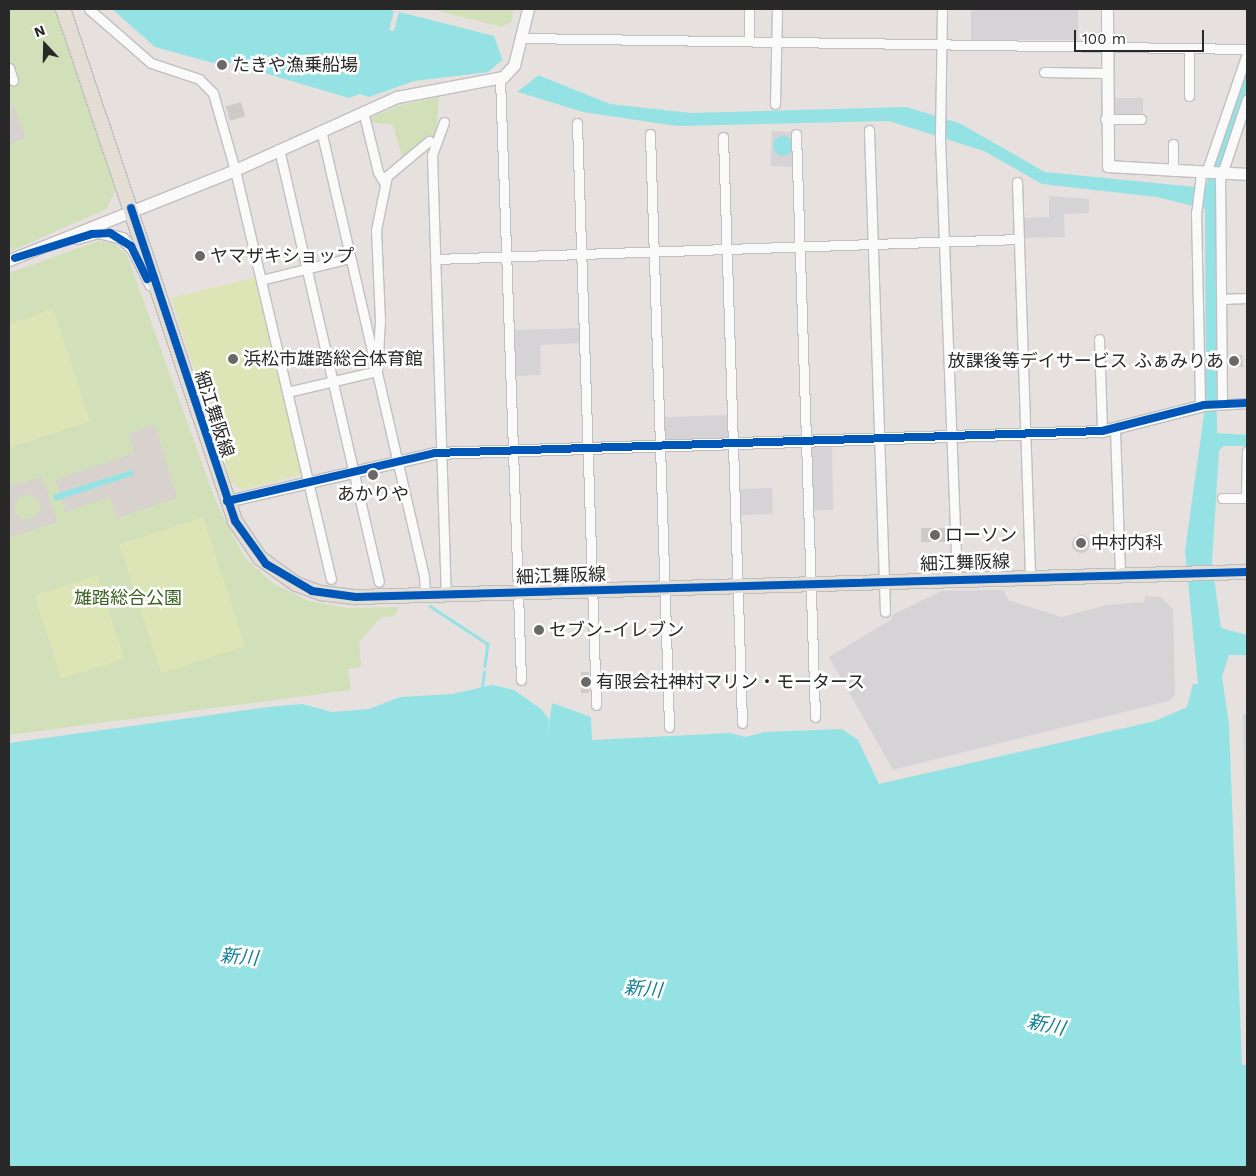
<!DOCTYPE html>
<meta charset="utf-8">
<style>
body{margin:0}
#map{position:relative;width:1256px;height:1176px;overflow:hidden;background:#e6e1de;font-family:"Work Sans","Noto Sans JP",sans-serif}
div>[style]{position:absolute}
.industrial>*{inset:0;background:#d5d3d6;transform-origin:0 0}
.green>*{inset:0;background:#d1e0b9}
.pitch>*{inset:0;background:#dde4b6;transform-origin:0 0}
.plaza>*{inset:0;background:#d7d2ce}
.water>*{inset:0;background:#95e2e5}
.round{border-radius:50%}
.pier>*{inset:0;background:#e6e1de}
.stream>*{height:2.5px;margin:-1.25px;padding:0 1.25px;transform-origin:1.25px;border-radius:1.25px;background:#95e2e5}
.building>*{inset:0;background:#cecac8;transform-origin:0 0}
.roads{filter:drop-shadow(1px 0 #c0bfbf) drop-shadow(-1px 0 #c0bfbf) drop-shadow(0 1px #c0bfbf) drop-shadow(0 -1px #c0bfbf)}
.street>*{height:9px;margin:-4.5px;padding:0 4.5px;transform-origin:4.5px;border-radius:4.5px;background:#fbfafa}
.secondary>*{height:11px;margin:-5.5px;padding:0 5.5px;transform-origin:5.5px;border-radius:5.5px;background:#fbfafa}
.primary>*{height:14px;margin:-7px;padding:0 7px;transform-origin:7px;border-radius:7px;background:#e4ddd4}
.cycleway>*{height:8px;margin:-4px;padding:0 4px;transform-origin:4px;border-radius:4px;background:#0057b8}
.dots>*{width:14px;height:14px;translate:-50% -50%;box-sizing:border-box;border:2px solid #fff;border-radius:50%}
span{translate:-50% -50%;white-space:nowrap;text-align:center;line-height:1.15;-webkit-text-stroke:5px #fff;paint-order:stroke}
.poi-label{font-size:18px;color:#292929}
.left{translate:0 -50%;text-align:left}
.right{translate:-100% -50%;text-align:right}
.street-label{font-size:18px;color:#292929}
.park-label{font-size:18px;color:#3a611d}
.water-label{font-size:19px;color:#148292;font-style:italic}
.frame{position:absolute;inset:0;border:10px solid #292929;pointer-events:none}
.north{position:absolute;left:20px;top:20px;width:50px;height:50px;-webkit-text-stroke:4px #fff;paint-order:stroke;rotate:339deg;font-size:14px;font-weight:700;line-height:20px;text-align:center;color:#292929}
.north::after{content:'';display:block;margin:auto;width:18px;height:22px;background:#292929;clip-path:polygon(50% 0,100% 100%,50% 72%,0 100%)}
.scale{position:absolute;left:1074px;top:30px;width:130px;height:22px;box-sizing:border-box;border:2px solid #292929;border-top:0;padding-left:6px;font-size:15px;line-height:18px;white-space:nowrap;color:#292929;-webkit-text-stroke:4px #fff;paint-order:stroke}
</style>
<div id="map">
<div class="industrial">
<i style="left:971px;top:9px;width:107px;height:31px"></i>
<i style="left:1112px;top:98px;width:31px;height:17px"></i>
<i style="left:772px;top:131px;width:22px;height:35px;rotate:3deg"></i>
<i style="clip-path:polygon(1049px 196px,1089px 199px,1089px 213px,1064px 214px,1065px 237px,1021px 238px,1021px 218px,1049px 217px)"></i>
<i style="clip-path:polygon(581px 328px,581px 343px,540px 345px,541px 375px,514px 376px,513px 330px)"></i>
<i style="left:729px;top:415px;width:23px;height:67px;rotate:88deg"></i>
<i style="left:832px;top:444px;width:66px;height:23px;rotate:89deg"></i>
<i style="left:772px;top:488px;width:26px;height:34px;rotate:88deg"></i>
<i style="clip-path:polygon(1004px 590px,1008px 600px,1061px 617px,1107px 605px,1144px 602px,1145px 596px,1161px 597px,1173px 609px,1175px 695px,1169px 701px,893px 770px,829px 657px,892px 619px,892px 615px,942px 591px)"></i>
<i style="clip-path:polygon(1243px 714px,1247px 714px,1247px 895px)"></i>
</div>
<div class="green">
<i style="clip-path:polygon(9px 9px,57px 9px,117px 187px,106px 209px,9px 252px)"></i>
<i style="clip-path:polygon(430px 9px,514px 9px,511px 22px,502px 27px)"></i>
<i style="clip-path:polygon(439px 97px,436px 134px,403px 160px,393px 125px,368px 122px,368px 119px,400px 105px)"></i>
<i style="clip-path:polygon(99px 241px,113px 243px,127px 255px,216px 502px,245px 558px,274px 584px,309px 601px,347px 608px,399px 607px,394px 616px,381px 617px,359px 642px,361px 667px,348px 669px,351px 690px,9px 735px,9px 273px)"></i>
</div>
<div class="pitch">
<i style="clip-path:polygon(257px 277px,303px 474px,241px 490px,231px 481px,171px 298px)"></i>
<i style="clip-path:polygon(53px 309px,90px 421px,9px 448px,9px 324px)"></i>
<i style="left:203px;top:517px;width:136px;height:88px;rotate:72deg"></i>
<i style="left:97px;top:575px;width:88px;height:66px;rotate:72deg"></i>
</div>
<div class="plaza">
<i style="clip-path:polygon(14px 105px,25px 138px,9px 144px,9px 117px,14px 115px,9px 106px)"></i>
<i style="clip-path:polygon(155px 424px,177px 498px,117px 518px,110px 497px,65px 512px,61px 498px,133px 474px,126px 471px,60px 495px,55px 480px,134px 453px,128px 434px)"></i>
<i style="clip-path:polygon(evenodd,42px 477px,57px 522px,12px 537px,9px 532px,9px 486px,42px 477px,29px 494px,37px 499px,40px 508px,36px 517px,24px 520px,16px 514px,14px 505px,19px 497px,29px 494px)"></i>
</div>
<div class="water">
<i style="clip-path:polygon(112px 9px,386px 9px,394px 11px,389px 30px,394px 31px,399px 12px,494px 36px,503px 61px,610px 104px,691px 113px,906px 107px,959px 123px,1045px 172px,1205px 188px,1247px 65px,1247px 89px,1216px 181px,1216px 302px,1217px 433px,1247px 435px,1247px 446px,1223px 446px,1219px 451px,1212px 563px,1221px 628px,1247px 635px,1247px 655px,1229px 655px,1222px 677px,1229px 724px,1242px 1065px,1247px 1065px,1247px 1167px,9px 1167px,9px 743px,268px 707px,302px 704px,332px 712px,369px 709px,400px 697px,452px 694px,492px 685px,514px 690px,541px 709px,549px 719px,547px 739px,552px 703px,591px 717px,592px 740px,730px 733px,745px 737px,765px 732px,842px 729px,858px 740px,879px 784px,1155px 721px,1187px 707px,1193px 684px,1198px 684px,1185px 551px,1206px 400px,1205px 209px,1157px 197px,1042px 184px,984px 151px,889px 121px,677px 126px,583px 112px,518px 92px,489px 72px,414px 81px,369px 97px,360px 94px,349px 98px,227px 62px,217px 64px,155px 47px)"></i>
<i class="round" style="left:773px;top:136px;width:20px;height:20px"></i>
<i style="clip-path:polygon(132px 470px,134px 474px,128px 477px,55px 501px,53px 495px)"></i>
</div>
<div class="pier">
<i style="clip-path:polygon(502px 60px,540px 74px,517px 92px,489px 75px,472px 75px,487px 73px)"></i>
</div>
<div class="stream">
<i style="left:430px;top:606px;width:69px;rotate:33.2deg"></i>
<i style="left:488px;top:644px;width:22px;rotate:98deg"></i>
<i style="left:482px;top:687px;width:15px;rotate:-82deg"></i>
</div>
<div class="building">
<i style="left:241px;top:102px;width:15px;height:16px;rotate:74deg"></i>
<i style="clip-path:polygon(1242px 355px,1243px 367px,1228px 366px,1228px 356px)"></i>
<i style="left:948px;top:528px;width:14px;height:27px;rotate:90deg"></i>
<i class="round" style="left:1072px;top:535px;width:18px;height:18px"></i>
<i style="clip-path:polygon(973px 551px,982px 551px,982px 570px,974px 571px)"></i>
<i style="left:581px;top:672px;width:8px;height:21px"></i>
</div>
<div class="roads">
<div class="street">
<i style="left:89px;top:9px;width:82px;rotate:41.1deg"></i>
<i style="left:151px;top:63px;width:51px;rotate:18.4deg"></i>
<i style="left:199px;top:79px;width:20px;rotate:45deg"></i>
<i style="left:213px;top:93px;width:80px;rotate:74.1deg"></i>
<i style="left:235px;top:170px;width:420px;rotate:76.8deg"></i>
<i style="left:942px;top:9px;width:129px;rotate:90.9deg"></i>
<i style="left:940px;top:138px;width:440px;rotate:87.8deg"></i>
<i style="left:522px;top:38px;width:725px;rotate:0.87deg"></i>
<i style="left:749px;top:41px;width:32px;rotate:-90deg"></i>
<i style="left:9px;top:68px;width:13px;rotate:72deg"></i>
<i style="left:1044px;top:72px;width:62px;rotate:0.9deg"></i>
<i style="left:500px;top:78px;width:602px;rotate:88deg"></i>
<i style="left:1189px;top:96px;width:48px;rotate:-90deg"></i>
<i style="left:775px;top:104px;width:95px;rotate:-88.8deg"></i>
<i style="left:363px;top:111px;width:63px;rotate:76.2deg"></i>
<i style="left:378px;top:172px;width:14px;rotate:60deg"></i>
<i style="left:1105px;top:119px;width:36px"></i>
<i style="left:444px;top:122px;width:35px;rotate:110deg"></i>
<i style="left:432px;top:155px;width:439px;rotate:88.2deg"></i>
<i style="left:577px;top:123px;width:582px;rotate:88.13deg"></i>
<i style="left:321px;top:130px;width:458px;rotate:77deg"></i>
<i style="left:424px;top:576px;width:19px;rotate:87deg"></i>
<i style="left:869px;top:130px;width:482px;rotate:88.1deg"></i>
<i style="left:650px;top:134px;width:593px;rotate:88.16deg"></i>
<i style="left:796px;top:134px;width:583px;rotate:88.13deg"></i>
<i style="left:723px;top:137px;width:586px;rotate:88.14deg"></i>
<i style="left:279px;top:149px;width:444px;rotate:77deg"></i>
<i style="left:1173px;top:171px;width:27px;rotate:-90deg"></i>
<i style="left:1206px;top:173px;width:127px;rotate:-71.1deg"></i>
<i style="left:1201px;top:174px;width:38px;rotate:97deg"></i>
<i style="left:1196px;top:212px;width:194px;rotate:88.8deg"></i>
<i style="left:1200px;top:406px;width:47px;rotate:-3.7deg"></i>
<i style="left:1017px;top:182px;width:394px;rotate:88.1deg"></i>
<i style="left:435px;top:259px;width:584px;rotate:-1.96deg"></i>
<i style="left:261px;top:280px;width:92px;rotate:-13.9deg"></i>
<i style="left:1221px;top:299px;width:26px;rotate:-2deg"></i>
<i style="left:1099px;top:339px;width:92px;rotate:88.1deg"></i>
<i style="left:287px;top:392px;width:92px;rotate:-13.1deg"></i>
<i style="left:377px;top:371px;width:50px;rotate:-86.6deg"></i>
<i style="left:380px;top:321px;width:91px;rotate:-92.5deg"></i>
<i style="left:376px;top:230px;width:55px;rotate:-78.5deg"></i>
<i style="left:387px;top:176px;width:55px;rotate:-39.8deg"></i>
<i style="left:1222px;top:404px;width:224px;rotate:-90.5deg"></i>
<i style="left:1220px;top:180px;width:85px;rotate:-71.6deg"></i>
<i style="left:1115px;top:430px;width:143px;rotate:88deg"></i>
<i style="left:1222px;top:498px;width:25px"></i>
<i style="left:1246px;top:498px;width:47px;rotate:-88.8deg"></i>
</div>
<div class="secondary">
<i style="left:1107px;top:9px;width:157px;rotate:89.6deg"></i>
<i style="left:1108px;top:166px;width:139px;rotate:3.3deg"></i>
<i style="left:77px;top:238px;width:22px;rotate:-16deg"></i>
<i style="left:98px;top:232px;width:25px;rotate:14deg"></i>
<i style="left:122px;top:238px;width:18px;rotate:47deg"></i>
<i style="left:134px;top:251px;width:37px;rotate:64deg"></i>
<i style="left:9px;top:260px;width:243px;rotate:-21.7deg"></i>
<i style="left:235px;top:170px;width:178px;rotate:-24.3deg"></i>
<i style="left:397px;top:97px;width:108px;rotate:-10.7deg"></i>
<i style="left:503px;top:77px;width:16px;rotate:-47deg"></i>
<i style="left:514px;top:65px;width:58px;rotate:-76deg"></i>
<i style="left:227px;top:501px;width:213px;rotate:-13deg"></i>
<i style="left:435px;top:453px;width:667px;rotate:-1.89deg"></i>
<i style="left:1102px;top:431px;width:101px;rotate:-14.3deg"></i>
</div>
<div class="primary">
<i style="left:63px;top:9px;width:540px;rotate:71.43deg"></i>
<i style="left:235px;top:521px;width:45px;rotate:56deg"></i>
<i style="left:260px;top:558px;width:44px;rotate:35.8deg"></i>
<i style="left:296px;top:584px;width:27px;rotate:20deg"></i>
<i style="left:321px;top:593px;width:35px;rotate:7deg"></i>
<i style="left:356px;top:597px;width:891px;rotate:-1.61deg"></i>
</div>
</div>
<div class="cycleway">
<i style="left:131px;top:208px;width:330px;rotate:71.6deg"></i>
<i style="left:235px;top:521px;width:53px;rotate:54.2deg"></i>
<i style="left:266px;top:564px;width:53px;rotate:30.4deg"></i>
<i style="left:312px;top:591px;width:44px;rotate:7.8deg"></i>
<i style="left:356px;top:597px;width:891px;rotate:-1.61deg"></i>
<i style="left:15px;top:258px;width:81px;rotate:-17.3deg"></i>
<i style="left:92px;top:234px;width:18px;rotate:-3deg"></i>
<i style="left:110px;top:233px;width:25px;rotate:32deg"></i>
<i style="left:131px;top:246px;width:37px;rotate:64deg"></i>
<i style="left:227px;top:501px;width:213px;rotate:-13deg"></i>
<i style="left:435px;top:453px;width:667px;rotate:-1.89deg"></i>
<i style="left:1102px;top:431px;width:105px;rotate:-14.3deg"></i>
<i style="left:1204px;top:405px;width:43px;rotate:-2.7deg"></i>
</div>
<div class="dots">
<i style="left:222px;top:65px;background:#6b6968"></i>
<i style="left:200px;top:256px;background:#6b6968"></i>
<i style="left:233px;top:359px;background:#6b6968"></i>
<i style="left:1234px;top:361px;background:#6b6968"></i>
<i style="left:373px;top:475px;background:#6b6968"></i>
<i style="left:935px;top:535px;background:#6b6968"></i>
<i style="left:1081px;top:543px;background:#6b6968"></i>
<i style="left:539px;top:630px;background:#6b6968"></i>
<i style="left:586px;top:682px;background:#6b6968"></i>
</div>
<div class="poi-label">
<span class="left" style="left:232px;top:65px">たきや漁乗船場</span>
<span class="left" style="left:210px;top:256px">ヤマザキショップ</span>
<span class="left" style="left:243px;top:359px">浜松市雄踏総合体育館</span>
<span class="right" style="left:1224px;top:361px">放課後等デイサービス ふぁみりあ</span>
<span style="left:373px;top:494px">あかりや</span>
<span class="left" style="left:945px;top:535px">ローソン</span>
<span class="left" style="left:1091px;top:543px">中村内科</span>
<span class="left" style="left:549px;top:630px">セブン-イレブン</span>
<span class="left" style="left:596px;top:682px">有限会社神村マリン・モータース</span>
</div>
<div class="street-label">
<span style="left:214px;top:414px;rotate:72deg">細江舞阪線</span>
<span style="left:965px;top:563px;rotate:-2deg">細江舞阪線</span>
<span style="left:561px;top:576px;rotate:-2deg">細江舞阪線</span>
</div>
<div class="park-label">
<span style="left:128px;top:598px">雄踏総合公園</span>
</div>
<div class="water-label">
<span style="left:239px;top:957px;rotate:5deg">新川</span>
<span style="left:643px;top:989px;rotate:5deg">新川</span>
<span style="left:1046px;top:1025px;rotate:12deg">新川</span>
</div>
<div class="frame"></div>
<div class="north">N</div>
<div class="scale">100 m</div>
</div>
